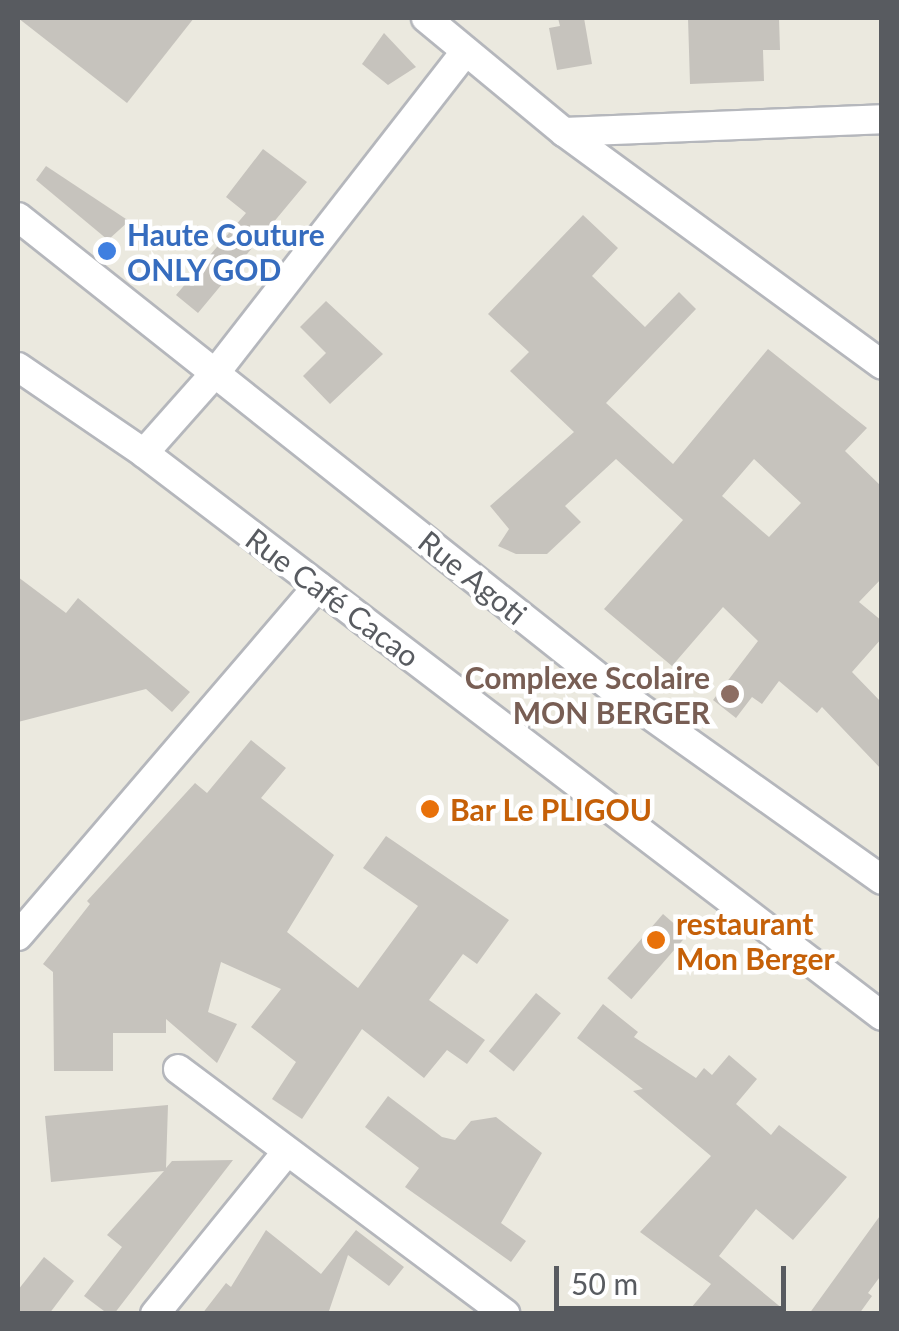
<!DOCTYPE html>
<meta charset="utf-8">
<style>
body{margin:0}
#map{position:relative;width:899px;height:1331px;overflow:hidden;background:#ebe9df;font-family:Lato,sans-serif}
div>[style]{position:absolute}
.building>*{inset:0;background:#c6c3bd;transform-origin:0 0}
.roads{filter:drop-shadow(2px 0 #b5b7bc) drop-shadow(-2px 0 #b5b7bc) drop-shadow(0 2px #b5b7bc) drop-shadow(0 -2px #b5b7bc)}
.minor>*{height:28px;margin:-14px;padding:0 14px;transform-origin:14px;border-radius:14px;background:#fff}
.dots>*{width:28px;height:28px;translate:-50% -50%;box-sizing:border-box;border:5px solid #fff;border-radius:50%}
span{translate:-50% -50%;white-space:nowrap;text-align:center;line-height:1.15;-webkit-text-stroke:9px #fff;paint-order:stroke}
.shop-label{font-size:30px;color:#366cbe;font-weight:700}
.left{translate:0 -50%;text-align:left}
.street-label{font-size:30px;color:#585b60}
.education-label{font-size:30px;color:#785e54;font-weight:700}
.right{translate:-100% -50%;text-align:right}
.food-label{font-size:30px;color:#c56008;font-weight:700}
.frame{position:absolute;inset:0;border:20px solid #585b60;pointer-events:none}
.scale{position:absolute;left:554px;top:1266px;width:232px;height:45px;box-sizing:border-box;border:5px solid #585b60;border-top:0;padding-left:12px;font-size:30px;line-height:35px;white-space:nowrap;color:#585b60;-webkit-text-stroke:8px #fff;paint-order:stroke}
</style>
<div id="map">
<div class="building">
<i style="clip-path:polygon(18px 18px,194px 18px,127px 103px)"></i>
<i style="clip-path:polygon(558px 18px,584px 18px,592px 64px,557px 70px,549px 28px,560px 26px)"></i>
<i style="clip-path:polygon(688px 18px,779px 18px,780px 50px,763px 50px,764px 81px,690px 84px)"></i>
<i style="clip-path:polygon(384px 33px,416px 67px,388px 85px,362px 64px)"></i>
<i style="clip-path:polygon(263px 149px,307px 182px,198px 313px,176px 295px,246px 213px,226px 197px)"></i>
<i style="clip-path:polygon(46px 166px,129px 221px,108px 240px,36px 180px)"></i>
<i style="clip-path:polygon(evenodd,583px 215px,618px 248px,592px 276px,645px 327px,679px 292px,696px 309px,606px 403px,673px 464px,768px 349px,867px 428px,845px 451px,882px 487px,882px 578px,859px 602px,882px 621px,882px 638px,852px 672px,882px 703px,882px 770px,822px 707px,817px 713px,779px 681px,762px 704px,752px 697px,736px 718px,713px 700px,758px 641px,723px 607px,672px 666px,604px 609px,683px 520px,616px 459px,565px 506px,581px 522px,547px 554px,516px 554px,498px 546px,509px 529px,490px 506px,574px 432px,510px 371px,529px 352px,488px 314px,583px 215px,754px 459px,801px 503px,769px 537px,722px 496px,754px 459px)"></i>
<i style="clip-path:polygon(326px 301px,383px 354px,330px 404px,303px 376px,326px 353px,300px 327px)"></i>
<i style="clip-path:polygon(18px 577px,66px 613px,78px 598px,190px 692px,172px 712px,146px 689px,18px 722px)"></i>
<i style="clip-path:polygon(251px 740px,286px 768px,261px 798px,334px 855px,287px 932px,358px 988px,418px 906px,363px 868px,386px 836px,509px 920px,477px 964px,463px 954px,429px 1000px,485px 1040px,467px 1064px,447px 1050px,424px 1078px,362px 1029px,302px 1119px,272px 1099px,296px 1062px,251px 1027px,281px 989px,221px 962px,208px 1012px,237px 1024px,217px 1063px,166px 1019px,166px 1033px,113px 1033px,113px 1071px,54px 1071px,53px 972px,43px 964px,90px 904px,87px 901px,195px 783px,207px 793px)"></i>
<i style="left:663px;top:914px;width:32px;height:85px;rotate:41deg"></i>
<i style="left:536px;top:993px;width:32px;height:75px;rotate:39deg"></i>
<i style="clip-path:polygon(603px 1004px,638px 1032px,634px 1037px,696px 1078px,704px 1068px,712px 1075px,729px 1055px,757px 1079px,736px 1104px,771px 1135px,779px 1125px,847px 1177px,793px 1240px,756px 1209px,719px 1256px,789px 1314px,686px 1314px,711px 1284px,640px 1232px,711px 1156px,633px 1091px,643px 1089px,577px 1038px)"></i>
<i style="clip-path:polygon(388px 1096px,442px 1137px,455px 1140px,471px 1121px,496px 1117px,542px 1153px,501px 1223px,526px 1241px,511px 1262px,405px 1187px,419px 1168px,365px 1127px)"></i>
<i style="clip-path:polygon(168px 1105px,166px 1168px,172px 1161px,233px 1160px,114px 1314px,108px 1314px,84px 1296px,122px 1247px,107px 1235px,164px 1171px,51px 1182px,45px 1116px)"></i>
<i style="clip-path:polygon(882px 1213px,882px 1274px,868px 1293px,872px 1296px,859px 1314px,809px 1314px)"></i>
<i style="clip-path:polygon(266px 1230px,321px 1274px,356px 1230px,404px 1267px,389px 1286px,348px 1255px,328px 1314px,202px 1314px,226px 1283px,231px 1287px)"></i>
<i style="clip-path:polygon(44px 1257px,74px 1281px,49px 1314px,18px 1314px,18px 1290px)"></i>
</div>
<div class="roads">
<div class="minor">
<i style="left:426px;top:18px;width:179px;rotate:39.6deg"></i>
<i style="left:564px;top:132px;width:394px;rotate:36.2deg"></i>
<i style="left:564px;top:132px;width:318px;rotate:-2.3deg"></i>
<i style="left:18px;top:217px;width:758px;rotate:38.41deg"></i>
<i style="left:612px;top:688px;width:331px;rotate:35.4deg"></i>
<i style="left:18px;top:367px;width:153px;rotate:34.3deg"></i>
<i style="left:144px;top:453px;width:928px;rotate:37.34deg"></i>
<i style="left:144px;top:453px;width:108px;rotate:-48.4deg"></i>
<i style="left:216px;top:372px;width:405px;rotate:-52.1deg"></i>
<i style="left:18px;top:936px;width:461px;rotate:-49.4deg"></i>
<i style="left:178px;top:1069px;width:409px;rotate:36.8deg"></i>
<i style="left:155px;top:1314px;width:205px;rotate:-50.9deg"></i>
</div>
</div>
<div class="dots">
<i style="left:107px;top:251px;background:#3f7fe0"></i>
<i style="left:730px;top:694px;background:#8d6e63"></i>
<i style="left:430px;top:809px;background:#e8710a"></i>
<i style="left:656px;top:940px;background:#e8710a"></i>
</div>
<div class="shop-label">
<span class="left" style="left:127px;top:251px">Haute Couture<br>ONLY GOD</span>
</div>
<div class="street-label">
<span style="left:473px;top:577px;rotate:39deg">Rue Agoti</span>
<span style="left:333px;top:597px;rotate:37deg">Rue Café Cacao</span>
</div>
<div class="education-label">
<span class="right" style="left:710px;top:694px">Complexe Scolaire<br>MON BERGER</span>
</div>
<div class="food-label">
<span class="left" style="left:450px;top:809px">Bar Le PLIGOU</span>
<span class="left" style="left:676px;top:940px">restaurant<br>Mon Berger</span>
</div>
<div class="frame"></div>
<div class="scale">50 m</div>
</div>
